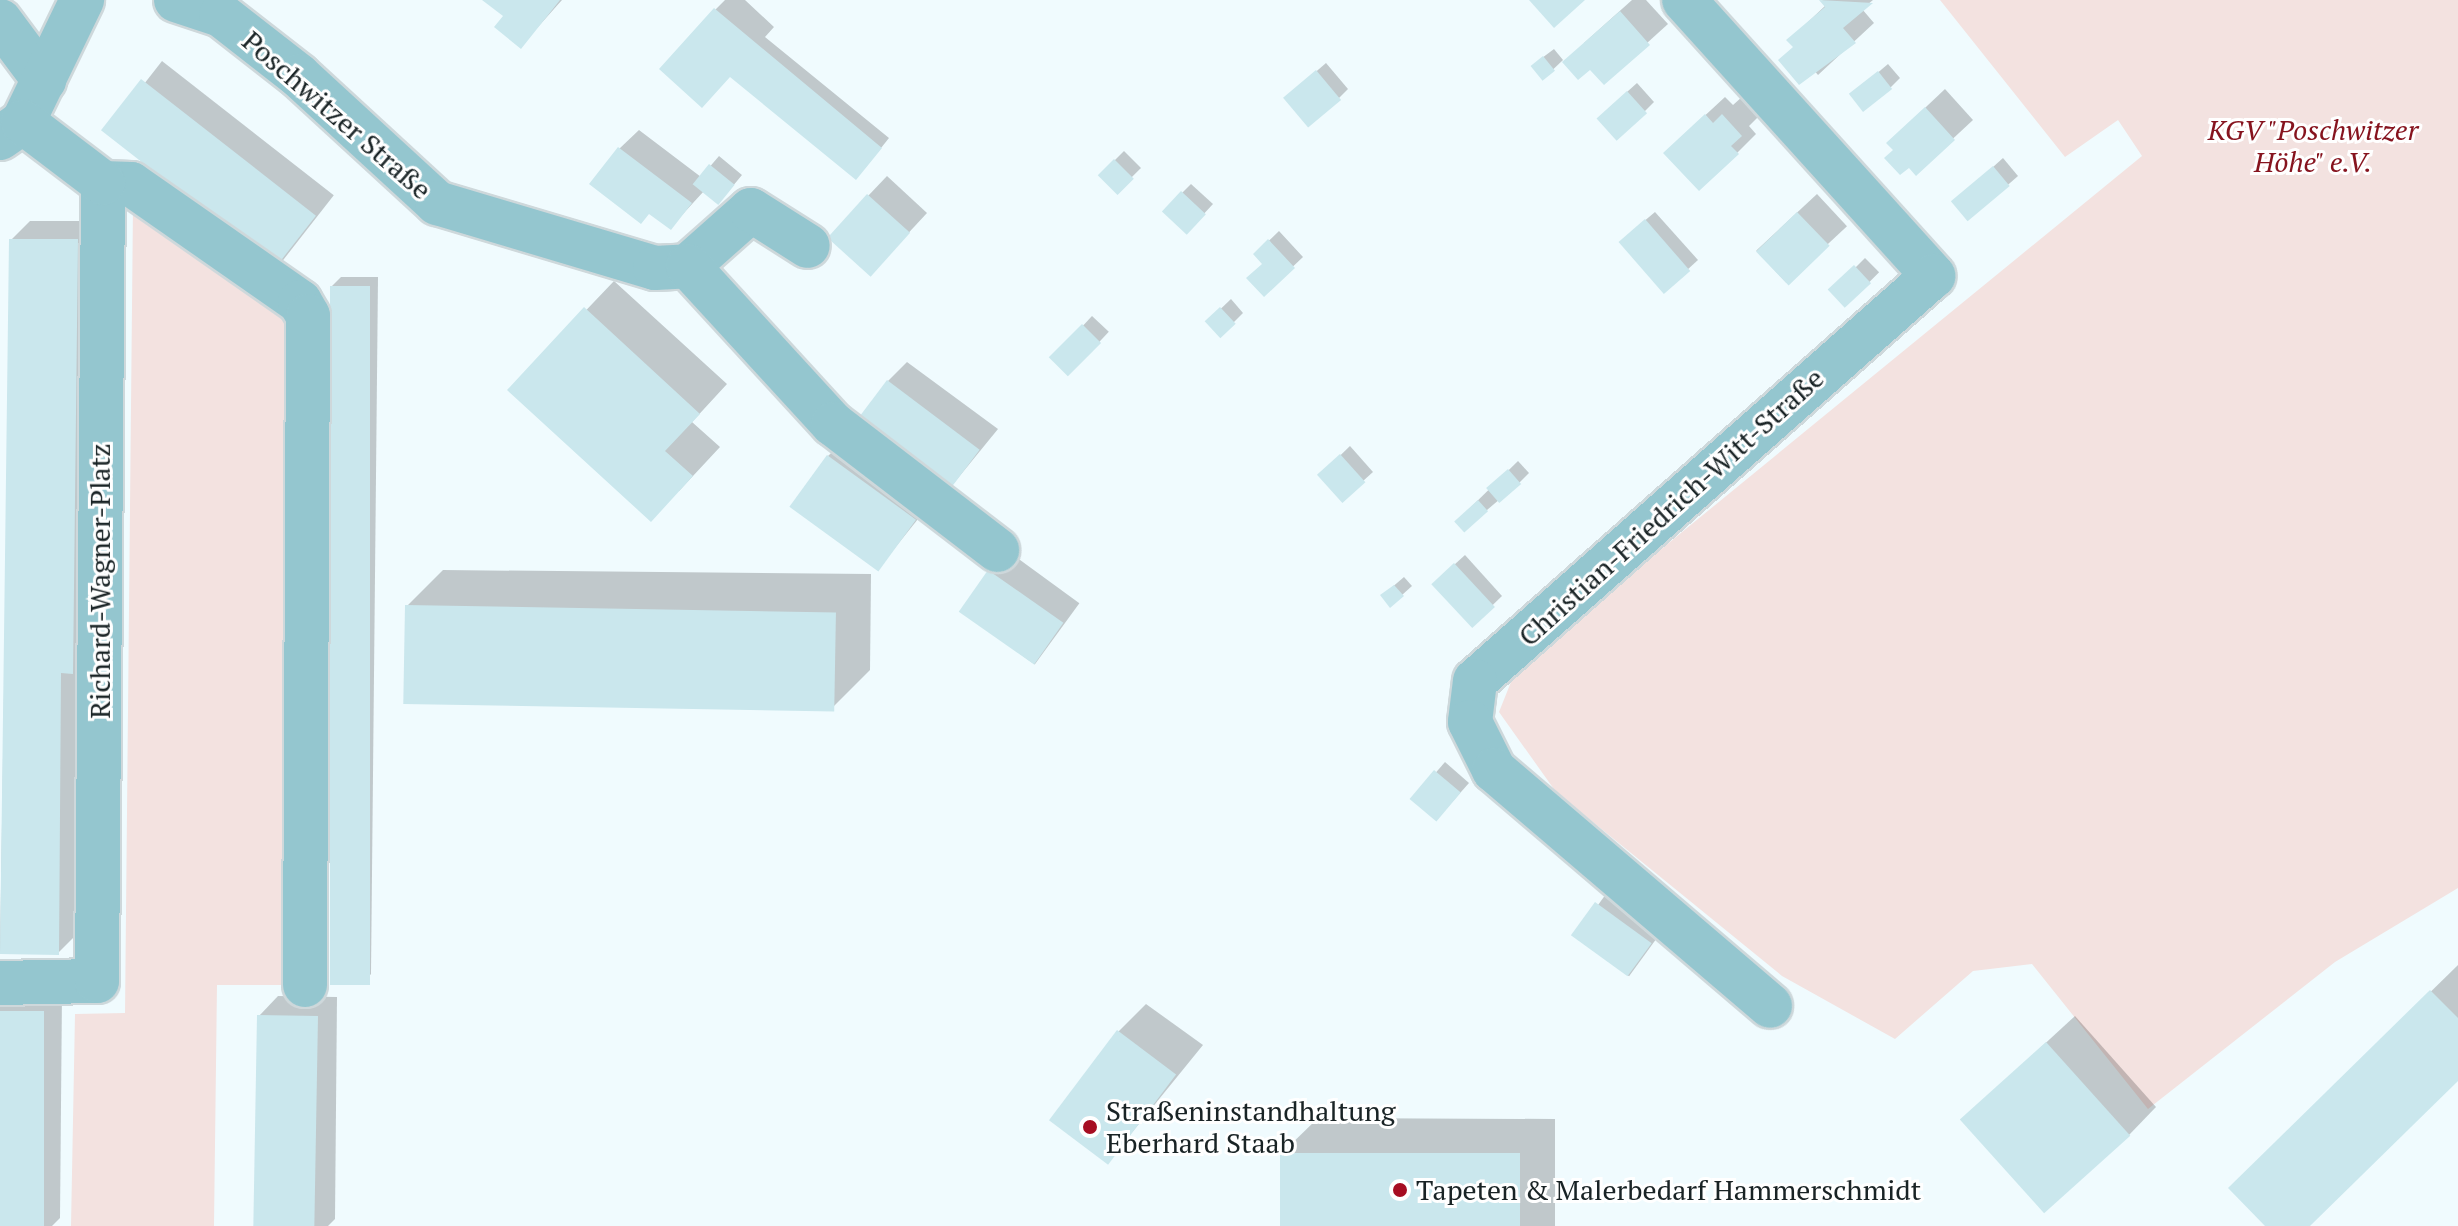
<!DOCTYPE html>
<meta charset="utf-8">
<style>
body{margin:0}
#map{position:relative;width:2458px;height:1226px;overflow:hidden;background:#f0fbfe;font-family:"PT Serif",serif}
div>[style]{position:absolute}
.green>*{inset:0;background:#f3e2e0}
.shadow>*{inset:0;background:#0003;transform-origin:0 0}
.building>*{inset:0;background:#cae7ed;transform-origin:0 0}
.roads{filter:drop-shadow(2px 0 #ced8db) drop-shadow(-2px 0 #ced8db) drop-shadow(0 2px #ced8db) drop-shadow(0 -2px #ced8db)}
.minor>*{height:44px;margin:-22px;padding:0 22px;transform-origin:22px;border-radius:22px;background:#94c6cf}
.dots>*{width:22px;height:22px;translate:-50% -50%;box-sizing:border-box;border:4px solid #fff;border-radius:50%}
span{translate:-50% -50%;white-space:nowrap;text-align:center;line-height:1.15;-webkit-text-stroke:6px #fff;paint-order:stroke}
.street-label{font-size:28px;color:#192325}
.park-label{font-size:28px;color:#86131e;font-style:italic}
.poi-label{font-size:28px;color:#192325}
.left{translate:0 -50%;text-align:left}
</style>
<div id="map">
<div class="green">
<i style="clip-path:polygon(1940px 0,2458px 0,2458px 888px,2335px 962px,2148px 1109px,2032px 964px,1973px 971px,1895px 1039px,1782px 976px,1556px 792px,1499px 712px,1517px 667px,2142px 156px,2118px 120px,2065px 157px)"></i>
<i style="clip-path:polygon(133px 205px,293px 326px,288px 985px,217px 985px,214px 1226px,71px 1226px,75px 1014px,125px 1013px)"></i>
</div>
<div class="shadow">
<i style="clip-path:polygon(486px 0,562px 0,521px 46px,506px 16px)"></i>
<i style="clip-path:polygon(725px 0,745px 0,774px 27px,765px 37px,889px 138px,865px 168px,715px 10px)"></i>
<i style="clip-path:polygon(1632px 0,1646px 0,1668px 24px,1604px 82px,1584px 43px)"></i>
<i style="clip-path:polygon(1822px 0,1873px 0,1862px 9px,1874px 23px,1818px 75px,1789px 40px,1826px 5px)"></i>
<i style="clip-path:polygon(1554px 49px,1563px 60px,1543px 79px,1542px 58px)"></i>
<i style="left:162px;top:61px;width:218px;height:91px;rotate:38deg"></i>
<i style="clip-path:polygon(1326px 63px,1348px 89px,1339px 98px,1296px 89px)"></i>
<i style="clip-path:polygon(1888px 64px,1900px 78px,1891px 87px,1862px 86px)"></i>
<i style="clip-path:polygon(1637px 83px,1654px 102px,1645px 111px,1608px 109px)"></i>
<i style="clip-path:polygon(1945px 89px,1973px 120px,1916px 173px,1895px 150px,1908px 124px)"></i>
<i style="clip-path:polygon(1743px 96px,1760px 115px,1749px 126px,1756px 134px,1737px 153px,1685px 134px,1725px 97px,1733px 105px)"></i>
<i style="clip-path:polygon(639px 130px,701px 177px,719px 156px,742px 175px,727px 193px,704px 191px,671px 227px,650px 212px,619px 149px)"></i>
<i style="left:1124px;top:151px;width:24px;height:34px;rotate:45deg"></i>
<i style="clip-path:polygon(2003px 158px,2018px 176px,1969px 219px,1963px 194px)"></i>
<i style="clip-path:polygon(887px 176px,927px 213px,888px 255px,829px 237px)"></i>
<i style="clip-path:polygon(1191px 184px,1213px 204px,1187px 232px,1182px 193px)"></i>
<i style="left:1817px;top:194px;width:44px;height:83px;rotate:47deg"></i>
<i style="clip-path:polygon(1655px 212px,1698px 260px,1664px 291px,1630px 233px)"></i>
<i style="clip-path:polygon(30px 221px,96px 221px,86px 925px,58px 953px,0 952px,11px 240px)"></i>
<i style="clip-path:polygon(1279px 231px,1303px 257px,1264px 294px,1264px 263px,1255px 254px)"></i>
<i style="left:1865px;top:258px;width:20px;height:47px;rotate:45deg"></i>
<i style="clip-path:polygon(341px 277px,378px 277px,371px 974px,362px 984px,332px 286px)"></i>
<i style="clip-path:polygon(614px 281px,727px 384px,692px 422px,720px 447px,679px 491px,510px 390px)"></i>
<i style="clip-path:polygon(1231px 299px,1243px 313px,1234px 322px,1208px 321px)"></i>
<i style="left:1092px;top:316px;width:23px;height:57px;rotate:43deg"></i>
<i style="clip-path:polygon(907px 362px,998px 429px,949px 489px,888px 381px)"></i>
<i style="clip-path:polygon(848px 437px,934px 499px,878px 569px,828px 456px)"></i>
<i style="clip-path:polygon(1350px 446px,1373px 472px,1363px 481px,1320px 475px)"></i>
<i style="clip-path:polygon(1518px 461px,1529px 473px,1520px 482px,1487px 510px,1466px 512px)"></i>
<i style="left:1009px;top:552px;width:87px;height:76px;rotate:36deg"></i>
<i style="clip-path:polygon(1465px 555px,1502px 596px,1471px 626px,1443px 575px)"></i>
<i style="clip-path:polygon(443px 570px,871px 574px,870px 670px,834px 706px,407px 606px)"></i>
<i style="clip-path:polygon(1404px 577px,1412px 586px,1402px 595px,1383px 595px)"></i>
<i style="clip-path:polygon(1445px 762px,1469px 783px,1445px 810px,1413px 799px)"></i>
<i style="left:1606px;top:894px;width:67px;height:53px;rotate:36deg"></i>
<i style="clip-path:polygon(2458px 965px,2458px 1078px,2307px 1226px,2268px 1226px,2266px 1153px)"></i>
<i style="clip-path:polygon(0 993px,62px 993px,60px 1218px,52px 1226px,0 1226px)"></i>
<i style="clip-path:polygon(278px 996px,337px 997px,335px 1219px,328px 1226px,257px 1226px,259px 1016px)"></i>
<i style="clip-path:polygon(1146px 1004px,1203px 1045px,1108px 1162px,1118px 1032px)"></i>
<i style="clip-path:polygon(2075px 1016px,2156px 1107px,2129px 1135px,1962px 1120px)"></i>
<i style="clip-path:polygon(1318px 1118px,1555px 1119px,1555px 1226px,1281px 1226px,1282px 1153px)"></i>
</div>
<div class="building">
<i style="clip-path:polygon(482px 0,560px 0,521px 49px,494px 27px,503px 16px)"></i>
<i style="clip-path:polygon(1529px 0,1585px 0,1554px 28px)"></i>
<i style="clip-path:polygon(1819px 0,1873px 3px,1843px 28px,1856px 43px,1799px 85px,1778px 60px,1793px 47px,1786px 40px,1825px 7px)"></i>
<i style="clip-path:polygon(714px 8px,882px 148px,856px 180px,730px 77px,702px 108px,659px 69px)"></i>
<i style="clip-path:polygon(1620px 11px,1650px 45px,1604px 85px,1590px 70px,1578px 80px,1562px 62px)"></i>
<i style="left:1543px;top:56px;width:19px;height:16px;rotate:51deg"></i>
<i style="left:1316px;top:70px;width:39px;height:43px;rotate:50deg"></i>
<i style="left:1878px;top:71px;width:23px;height:37px;rotate:52deg"></i>
<i style="left:141px;top:79px;width:222px;height:65px;rotate:38deg"></i>
<i style="left:1627px;top:91px;width:30px;height:41px;rotate:48deg"></i>
<i style="clip-path:polygon(1925px 107px,1955px 140px,1916px 176px,1909px 168px,1900px 175px,1884px 158px,1893px 150px,1886px 143px)"></i>
<i style="clip-path:polygon(1705px 114px,1713px 123px,1722px 114px,1742px 136px,1731px 146px,1739px 154px,1699px 191px,1663px 153px)"></i>
<i style="clip-path:polygon(618px 147px,692px 203px,671px 230px,649px 214px,641px 224px,589px 184px)"></i>
<i style="left:1114px;top:159px;width:28px;height:23px;rotate:45deg"></i>
<i style="left:709px;top:164px;width:33px;height:26px;rotate:39deg"></i>
<i style="left:1993px;top:166px;width:26px;height:55px;rotate:50deg"></i>
<i style="left:1181px;top:191px;width:34px;height:28px;rotate:43deg"></i>
<i style="left:867px;top:194px;width:58px;height:59px;rotate:42deg"></i>
<i style="left:1797px;top:212px;width:47px;height:57px;rotate:46deg"></i>
<i style="left:1645px;top:219px;width:69px;height:35px;rotate:49deg"></i>
<i style="clip-path:polygon(9px 239px,78px 239px,73px 674px,61px 673px,59px 955px,0 954px)"></i>
<i style="clip-path:polygon(1268px 239px,1295px 268px,1264px 297px,1246px 278px,1262px 264px,1253px 254px)"></i>
<i style="left:1854px;top:265px;width:25px;height:36px;rotate:47deg"></i>
<i style="left:330px;top:286px;width:40px;height:699px"></i>
<i style="clip-path:polygon(584px 307px,700px 414px,665px 451px,693px 476px,651px 522px,507px 390px)"></i>
<i style="left:1220px;top:307px;width:23px;height:21px;rotate:47deg"></i>
<i style="left:1082px;top:324px;width:27px;height:47px;rotate:45deg"></i>
<i style="left:887px;top:380px;width:116px;height:54px;rotate:37deg"></i>
<i style="left:1340px;top:454px;width:38px;height:31px;rotate:48deg"></i>
<i style="left:827px;top:455px;width:110px;height:64px;rotate:36deg"></i>
<i style="left:1508px;top:469px;width:20px;height:29px;rotate:49deg"></i>
<i style="left:1478px;top:500px;width:15px;height:32px;rotate:48deg"></i>
<i style="left:1454px;top:563px;width:60px;height:31px;rotate:47deg"></i>
<i style="left:988px;top:570px;width:92px;height:51px;rotate:35deg"></i>
<i style="clip-path:polygon(1394px 585px,1404px 596px,1390px 608px,1380px 595px)"></i>
<i style="left:405px;top:605px;width:431px;height:99px;rotate:1deg"></i>
<i style="left:1434px;top:770px;width:35px;height:38px;rotate:40deg"></i>
<i style="left:1595px;top:902px;width:70px;height:41px;rotate:36deg"></i>
<i style="clip-path:polygon(2430px 990px,2458px 1018px,2458px 1081px,2310px 1226px,2265px 1226px,2228px 1188px)"></i>
<i style="left:0;top:1011px;width:44px;height:215px"></i>
<i style="left:257px;top:1015px;width:61px;height:211px;rotate:1deg"></i>
<i style="left:1117px;top:1030px;width:74px;height:113px;rotate:37deg"></i>
<i style="left:2046px;top:1042px;width:126px;height:116px;rotate:48deg"></i>
<i style="left:1280px;top:1153px;width:240px;height:73px"></i>
</div>
<div class="roads">
<div class="minor">
<i style="left:176px;top:0;width:47px;rotate:18.4deg"></i>
<i style="left:221px;top:15px;width:99px;rotate:38deg"></i>
<i style="left:299px;top:76px;width:188px;rotate:42.6deg"></i>
<i style="left:437px;top:203px;width:227px;rotate:16.6deg"></i>
<i style="left:655px;top:268px;width:33px;rotate:-3deg"></i>
<i style="left:688px;top:266px;width:84px;rotate:-41.6deg"></i>
<i style="left:751px;top:210px;width:67px;rotate:32.3deg"></i>
<i style="left:1684px;top:0;width:372px;rotate:47.9deg"></i>
<i style="left:1933px;top:276px;width:611px;rotate:138.51deg"></i>
<i style="left:1475px;top:681px;width:41px;rotate:97deg"></i>
<i style="left:1470px;top:722px;width:54px;rotate:63.4deg"></i>
<i style="left:1494px;top:770px;width:363px;rotate:40.5deg"></i>
<i style="left:0;top:21px;width:74px;rotate:53.3deg"></i>
<i style="left:0;top:138px;width:28px;rotate:-35deg"></i>
<i style="left:23px;top:122px;width:136px;rotate:-64.2deg"></i>
<i style="left:103px;top:183px;width:28px;rotate:2deg"></i>
<i style="left:131px;top:184px;width:206px;rotate:34.9deg"></i>
<i style="left:300px;top:302px;width:16px;rotate:60deg"></i>
<i style="left:308px;top:316px;width:669px;rotate:90.26deg"></i>
<i style="left:688px;top:266px;width:214px;rotate:47.5deg"></i>
<i style="left:833px;top:424px;width:207px;rotate:37.5deg"></i>
<i style="left:0;top:983px;width:97px;rotate:-1.2deg"></i>
<i style="left:97px;top:981px;width:798px;rotate:-89.57deg"></i>
<i style="left:103px;top:183px;width:101px;rotate:-142.7deg"></i>
</div>
</div>
<div class="dots">
<i style="left:1090px;top:1127px;background:#a60d22"></i>
<i style="left:1400px;top:1190px;background:#a60d22"></i>
</div>
<div class="street-label">
<span style="left:337px;top:115px;rotate:41deg">Poschwitzer Straße</span>
<span style="left:1671px;top:507px;rotate:-42deg">Christian-Friedrich-Witt-Straße</span>
<span style="left:100px;top:581px;rotate:-90deg">Richard-Wagner-Platz</span>
</div>
<div class="park-label">
<span style="left:2313px;top:146px">KGV "Poschwitzer<br>Höhe" e.V.</span>
</div>
<div class="poi-label">
<span class="left" style="left:1106px;top:1127px">Straßeninstandhaltung<br>Eberhard Staab</span>
<span class="left" style="left:1416px;top:1190px">Tapeten &amp; Malerbedarf Hammerschmidt</span>
</div>
</div>
